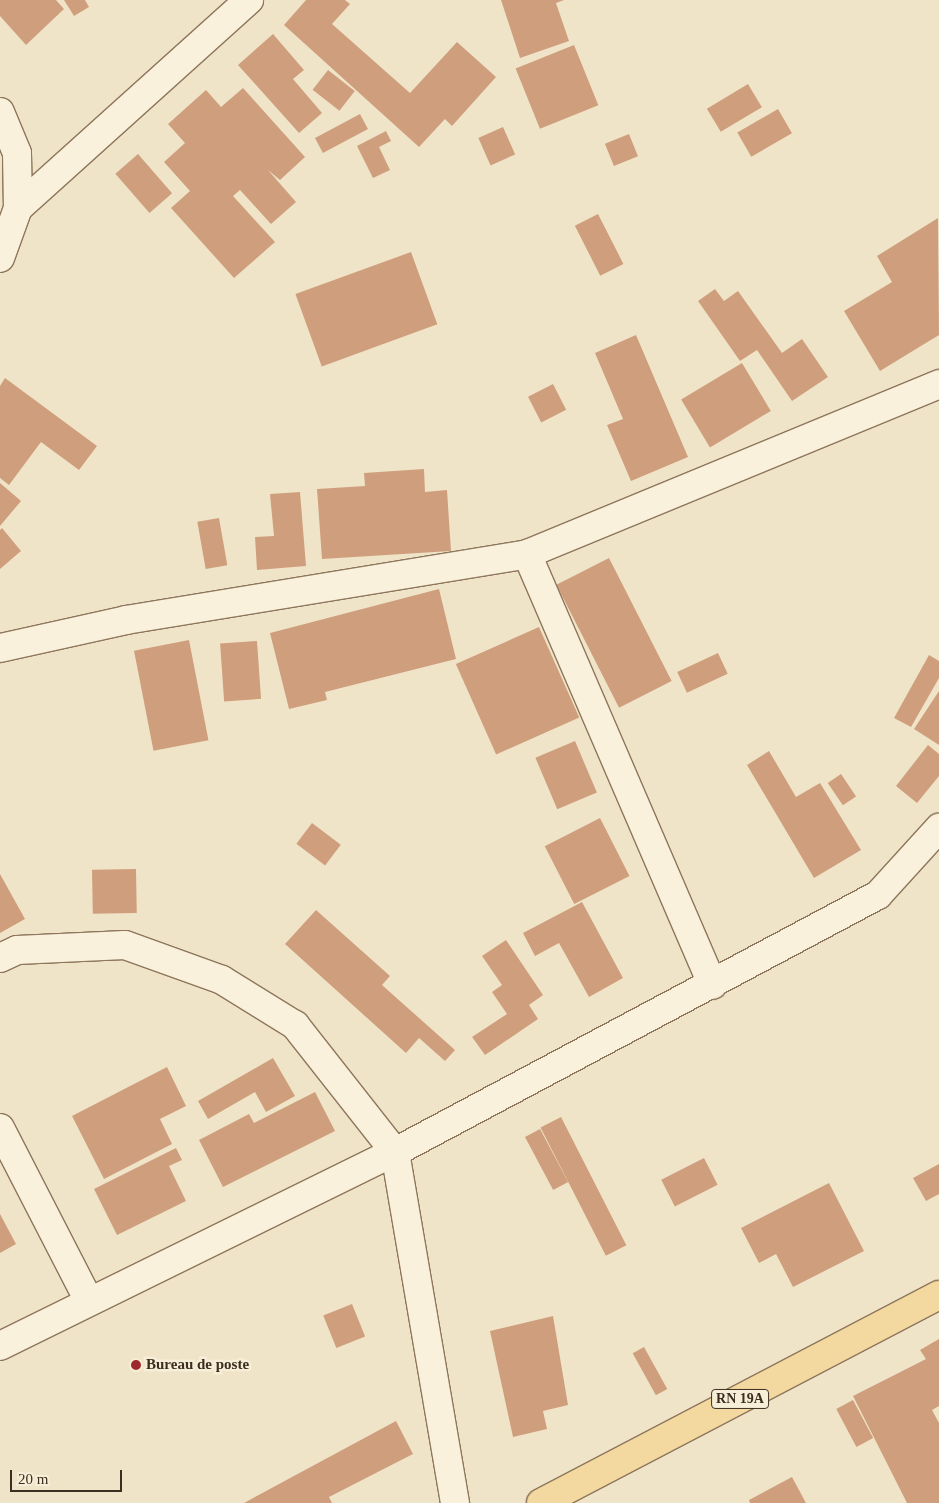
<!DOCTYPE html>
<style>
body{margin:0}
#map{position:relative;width:939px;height:1503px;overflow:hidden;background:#f0e4c8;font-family:"Times New Roman",serif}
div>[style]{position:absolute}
.building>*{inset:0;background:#cf9f7d;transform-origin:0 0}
.roads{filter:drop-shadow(1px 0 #8d765c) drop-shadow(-1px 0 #8d765c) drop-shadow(0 1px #8d765c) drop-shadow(0 -1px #8d765c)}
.street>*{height:28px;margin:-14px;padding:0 14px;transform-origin:14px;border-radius:14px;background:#faf1dc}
.primary>*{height:28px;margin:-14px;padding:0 14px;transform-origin:14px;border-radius:14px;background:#f3d9a0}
.dots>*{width:14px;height:14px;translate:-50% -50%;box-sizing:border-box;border:2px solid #f7eed8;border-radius:50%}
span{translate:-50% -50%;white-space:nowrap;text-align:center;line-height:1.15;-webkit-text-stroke:5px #f7eed8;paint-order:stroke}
.shield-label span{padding:1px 4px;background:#f7eed8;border:1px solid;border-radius:4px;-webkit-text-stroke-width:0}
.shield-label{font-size:14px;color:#3d2e20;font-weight:700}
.poi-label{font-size:15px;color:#3d2e20;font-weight:700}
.left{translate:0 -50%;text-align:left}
.scale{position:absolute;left:10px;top:1470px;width:112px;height:22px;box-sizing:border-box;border:2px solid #3d2e20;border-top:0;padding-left:6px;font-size:15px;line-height:18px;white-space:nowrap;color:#3d2e20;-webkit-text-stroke:4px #f7eed8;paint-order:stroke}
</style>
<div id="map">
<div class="building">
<i style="clip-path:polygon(0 0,56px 0,64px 9px,26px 45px,0 16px)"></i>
<i style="clip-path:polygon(64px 0,85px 0,89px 7px,74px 16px)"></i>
<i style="clip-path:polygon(306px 0,345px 0,350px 4px,332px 24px,410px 93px,457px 42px,496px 77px,452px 126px,445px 119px,419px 147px,284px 25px)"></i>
<i style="clip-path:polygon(501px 0,564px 0,556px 3px,569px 41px,520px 58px)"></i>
<i style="clip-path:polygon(273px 34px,304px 70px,293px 79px,322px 113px,299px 133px,238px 65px)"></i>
<i style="left:574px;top:45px;width:65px;height:63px;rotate:68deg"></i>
<i style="left:328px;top:70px;width:34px;height:25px;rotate:38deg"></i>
<i style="left:748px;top:84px;width:27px;height:48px;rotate:59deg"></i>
<i style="clip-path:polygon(243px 88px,305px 157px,280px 180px,268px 170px,296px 202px,271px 224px,240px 190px,233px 196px,275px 242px,234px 278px,171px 208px,190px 191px,164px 162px,185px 143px,168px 124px,206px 90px,221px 107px)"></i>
<i style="left:778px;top:109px;width:28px;height:47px;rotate:60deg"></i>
<i style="left:360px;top:114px;width:17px;height:51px;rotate:62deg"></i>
<i style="left:503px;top:127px;width:30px;height:27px;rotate:66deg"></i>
<i style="clip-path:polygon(386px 131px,391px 141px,379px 147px,390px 170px,373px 178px,357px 146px)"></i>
<i style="left:629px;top:134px;width:24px;height:26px;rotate:68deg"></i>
<i style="left:138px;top:154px;width:52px;height:30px;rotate:49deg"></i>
<i style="left:598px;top:214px;width:56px;height:26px;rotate:63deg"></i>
<i style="clip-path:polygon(938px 218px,939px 335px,880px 371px,844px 311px,892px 282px,877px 256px)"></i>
<i style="left:411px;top:252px;width:77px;height:123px;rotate:70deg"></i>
<i style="clip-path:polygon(715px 289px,724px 301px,738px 291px,782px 353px,802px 339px,828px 377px,792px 401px,757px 350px,740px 361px,698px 301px)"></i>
<i style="clip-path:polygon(636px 335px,688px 457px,631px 481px,607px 425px,623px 419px,595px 353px)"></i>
<i style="left:742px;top:363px;width:56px;height:71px;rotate:59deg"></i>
<i style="clip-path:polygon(5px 378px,97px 446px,79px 470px,41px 442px,9px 485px,0 478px,0 386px)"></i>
<i style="left:553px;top:384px;width:29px;height:28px;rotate:63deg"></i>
<i style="clip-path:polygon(424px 469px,425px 492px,447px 490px,451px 551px,322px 559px,317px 489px,365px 486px,364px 473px)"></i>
<i style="clip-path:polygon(0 483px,21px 501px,0 526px)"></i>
<i style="clip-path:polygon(300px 492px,306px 566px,257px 570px,255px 537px,274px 536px,270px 494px)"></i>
<i style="left:219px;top:518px;width:48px;height:22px;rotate:80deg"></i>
<i style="clip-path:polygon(2px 528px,21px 551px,0 569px,0 530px)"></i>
<i style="left:609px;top:558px;width:138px;height:59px;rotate:63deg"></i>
<i style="clip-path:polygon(439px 589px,456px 659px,325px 692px,327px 700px,289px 709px,270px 633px)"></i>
<i style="left:539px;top:627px;width:99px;height:91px;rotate:66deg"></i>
<i style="left:189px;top:640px;width:102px;height:56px;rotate:79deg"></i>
<i style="left:257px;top:641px;width:58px;height:37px;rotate:86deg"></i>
<i style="left:718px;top:653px;width:23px;height:45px;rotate:65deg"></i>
<i style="clip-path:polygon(929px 655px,939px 661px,939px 678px,911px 727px,894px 718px)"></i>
<i style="clip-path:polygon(939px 691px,939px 745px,914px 729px)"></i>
<i style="left:575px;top:741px;width:56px;height:43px;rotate:67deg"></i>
<i style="clip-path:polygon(928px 745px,939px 754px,939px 776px,917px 803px,896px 786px)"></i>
<i style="clip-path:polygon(769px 751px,796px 797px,820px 783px,861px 850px,814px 878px,747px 765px)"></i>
<i style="left:841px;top:774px;width:27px;height:16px;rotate:56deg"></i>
<i style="left:600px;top:818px;width:65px;height:62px;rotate:63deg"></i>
<i style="left:312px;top:823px;width:36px;height:26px;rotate:37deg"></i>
<i style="left:136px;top:869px;width:44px;height:44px;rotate:89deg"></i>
<i style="clip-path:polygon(0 874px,25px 919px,0 933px)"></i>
<i style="clip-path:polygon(582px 902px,623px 978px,589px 997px,559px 943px,535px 956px,523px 933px)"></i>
<i style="clip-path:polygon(316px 910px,390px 976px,382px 985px,455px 1050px,445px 1061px,419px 1038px,406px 1053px,285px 944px)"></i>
<i style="clip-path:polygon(506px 940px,543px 995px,529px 1005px,538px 1019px,485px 1055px,472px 1037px,507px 1014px,492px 992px,502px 985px,482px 956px)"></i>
<i style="clip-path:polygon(273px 1058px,295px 1096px,266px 1112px,255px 1092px,208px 1119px,198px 1101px)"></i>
<i style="clip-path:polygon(167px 1067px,186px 1106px,160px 1119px,172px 1144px,104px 1179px,72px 1116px)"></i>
<i style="clip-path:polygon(315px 1092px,335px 1131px,223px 1187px,199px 1140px,249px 1114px,254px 1123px)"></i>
<i style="left:561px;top:1117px;width:144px;height:23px;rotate:63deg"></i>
<i style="left:540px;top:1129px;width:60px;height:17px;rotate:62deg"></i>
<i style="clip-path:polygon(176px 1148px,182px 1160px,169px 1166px,186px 1201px,117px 1235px,94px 1189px)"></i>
<i style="left:704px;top:1158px;width:30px;height:48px;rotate:63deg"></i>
<i style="clip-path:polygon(939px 1164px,939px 1194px,926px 1201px,913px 1178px)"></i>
<i style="clip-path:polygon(829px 1183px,864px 1251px,793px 1287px,776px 1254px,759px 1263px,741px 1228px)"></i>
<i style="clip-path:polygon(0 1214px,16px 1244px,0 1253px)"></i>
<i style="left:352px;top:1304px;width:35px;height:31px;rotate:68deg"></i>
<i style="clip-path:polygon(553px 1316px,568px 1405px,543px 1411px,547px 1429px,513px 1437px,490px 1331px)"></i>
<i style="clip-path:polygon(939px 1339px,939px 1406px,932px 1410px,939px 1423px,939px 1503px,907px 1503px,853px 1396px,926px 1359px,920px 1350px)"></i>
<i style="left:644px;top:1347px;width:48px;height:13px;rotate:61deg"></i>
<i style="left:853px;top:1400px;width:43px;height:19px;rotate:62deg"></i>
<i style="clip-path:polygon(396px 1421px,413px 1454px,329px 1497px,332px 1503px,244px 1503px)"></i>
<i style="clip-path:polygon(792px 1477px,806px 1503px,750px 1503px,749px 1500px)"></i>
</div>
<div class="roads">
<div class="street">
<i style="left:0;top:112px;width:44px;rotate:67.5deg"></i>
<i style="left:17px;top:153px;width:55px;rotate:89deg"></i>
<i style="left:18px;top:208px;width:53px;rotate:109.8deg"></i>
<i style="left:18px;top:208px;width:311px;rotate:-42deg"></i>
<i style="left:527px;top:554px;width:469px;rotate:66.7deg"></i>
<i style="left:0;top:648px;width:129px;rotate:-12.5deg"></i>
<i style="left:126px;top:620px;width:406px;rotate:-9.3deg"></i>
<i style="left:527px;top:554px;width:446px;rotate:-22.4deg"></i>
<i style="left:0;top:958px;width:19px;rotate:-25deg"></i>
<i style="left:17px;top:950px;width:108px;rotate:-2.7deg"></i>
<i style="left:125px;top:945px;width:103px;rotate:19.8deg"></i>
<i style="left:222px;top:980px;width:86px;rotate:31.7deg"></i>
<i style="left:295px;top:1025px;width:162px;rotate:51.8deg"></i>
<i style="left:395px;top:1152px;width:356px;rotate:80.3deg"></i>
<i style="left:0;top:1128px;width:195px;rotate:62.8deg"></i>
<i style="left:0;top:1346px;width:440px;rotate:-26.2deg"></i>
<i style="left:395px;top:1152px;width:547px;rotate:-28.02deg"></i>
<i style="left:878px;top:895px;width:91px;rotate:-47.7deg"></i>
</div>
<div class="primary">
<i style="left:541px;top:1503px;width:449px;rotate:-27.6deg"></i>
</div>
</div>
<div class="dots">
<i style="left:136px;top:1365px;background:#9e2a2b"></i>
</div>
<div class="shield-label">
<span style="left:740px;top:1399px">RN 19A</span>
</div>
<div class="poi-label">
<span class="left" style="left:146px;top:1365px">Bureau de poste</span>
</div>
<div class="scale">20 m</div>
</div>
